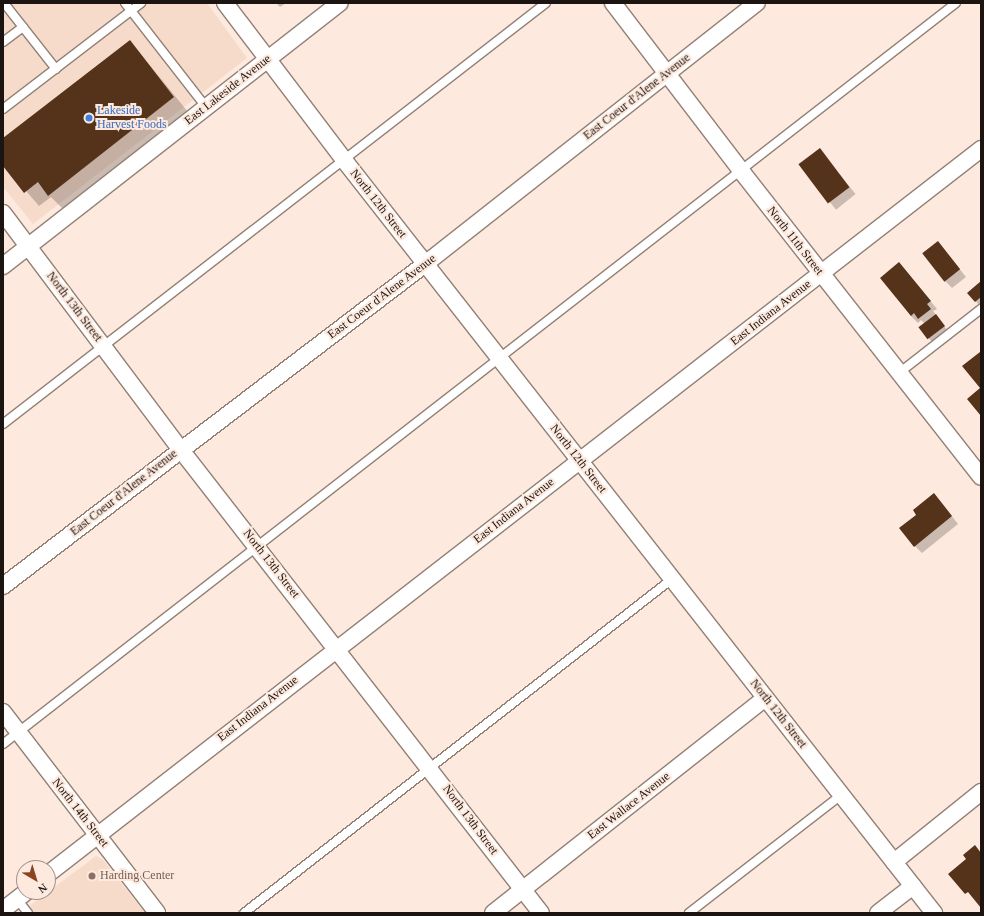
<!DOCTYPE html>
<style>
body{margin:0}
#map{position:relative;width:984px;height:916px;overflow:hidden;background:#fde9dd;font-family:"Times New Roman",serif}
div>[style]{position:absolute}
.built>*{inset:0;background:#f6dbcb}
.shadow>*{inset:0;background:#0003;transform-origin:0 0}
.building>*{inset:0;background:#55321a;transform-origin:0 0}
.roads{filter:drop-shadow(1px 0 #938176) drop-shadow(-1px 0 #938176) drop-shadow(0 1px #938176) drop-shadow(0 -1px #938176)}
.service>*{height:8px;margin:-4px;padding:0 4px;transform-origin:4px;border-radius:4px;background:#fff}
.minor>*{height:16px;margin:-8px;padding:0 8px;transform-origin:8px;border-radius:8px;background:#fff}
.dots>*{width:11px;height:11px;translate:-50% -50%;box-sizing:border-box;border:2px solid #fde9dd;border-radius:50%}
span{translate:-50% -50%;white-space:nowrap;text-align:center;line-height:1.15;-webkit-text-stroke:4px #fde9dd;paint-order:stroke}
.street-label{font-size:12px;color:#1b1410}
.shop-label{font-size:12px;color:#366cbe}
.left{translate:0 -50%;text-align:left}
.education-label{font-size:12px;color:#785e54}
.frame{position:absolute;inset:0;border:4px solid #1b1410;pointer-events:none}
.north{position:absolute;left:16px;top:860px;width:40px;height:40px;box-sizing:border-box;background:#fde9dd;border:1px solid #a3948b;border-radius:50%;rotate:142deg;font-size:11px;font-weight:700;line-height:16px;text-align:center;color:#1b1410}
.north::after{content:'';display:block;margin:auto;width:14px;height:18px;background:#8a441f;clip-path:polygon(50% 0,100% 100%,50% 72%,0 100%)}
</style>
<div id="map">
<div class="built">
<i style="clip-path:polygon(3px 3px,207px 3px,247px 58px,33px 224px,3px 187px)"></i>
<i style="clip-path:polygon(96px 856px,103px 860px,145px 913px,20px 913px)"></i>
</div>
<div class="shadow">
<i style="clip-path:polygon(276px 3px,286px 3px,280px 7px)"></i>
<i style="clip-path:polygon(130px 41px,188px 112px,63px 209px,51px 197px,39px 206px,3px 164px,3px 139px)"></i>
<i style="left:819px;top:149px;width:58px;height:25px;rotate:51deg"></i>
<i style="clip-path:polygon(938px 242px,966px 277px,952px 288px,945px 281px)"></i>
<i style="clip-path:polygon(899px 263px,937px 309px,933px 311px,947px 330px,932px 342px,920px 328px,925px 324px,921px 320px,918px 323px,911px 316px,881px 278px)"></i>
<i style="clip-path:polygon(981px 282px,981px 303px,979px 305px,969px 293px)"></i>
<i style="clip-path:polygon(941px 502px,958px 524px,922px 553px,915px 546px,918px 515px)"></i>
</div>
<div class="building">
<i style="clip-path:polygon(130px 40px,174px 97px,48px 196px,38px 182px,24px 193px,3px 166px,3px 138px)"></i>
<i style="left:820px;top:148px;width:49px;height:27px;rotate:53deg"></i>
<i style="left:938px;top:241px;width:36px;height:20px;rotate:52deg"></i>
<i style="clip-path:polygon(899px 262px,931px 301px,927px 304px,931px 309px,918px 319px,914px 313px,911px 316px,880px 278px)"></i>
<i style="clip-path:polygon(981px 281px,981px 297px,975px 302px,967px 293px)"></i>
<i style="left:936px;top:314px;width:15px;height:22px;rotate:53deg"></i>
<i style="clip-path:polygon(980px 352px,981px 353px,981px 416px,967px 399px,980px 388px,962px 366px)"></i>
<i style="clip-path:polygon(934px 493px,952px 516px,914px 547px,899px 528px,916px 515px,913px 510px)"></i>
<i style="clip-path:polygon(975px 845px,981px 853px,981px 908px,968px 892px,965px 894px,948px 874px,966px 859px,963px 855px)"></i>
</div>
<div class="roads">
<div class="service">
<i style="left:4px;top:3px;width:84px;rotate:51.8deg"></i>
<i style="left:125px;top:3px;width:132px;rotate:52.1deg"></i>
<i style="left:3px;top:42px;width:25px;rotate:-37deg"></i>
<i style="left:3px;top:109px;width:174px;rotate:-37.5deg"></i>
<i style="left:899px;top:373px;width:104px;rotate:-38deg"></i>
<i style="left:3px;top:424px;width:687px;rotate:-37.79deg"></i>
<i style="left:3px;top:744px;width:1207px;rotate:-37.87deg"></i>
<i style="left:17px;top:899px;width:18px;rotate:52deg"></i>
<i style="left:244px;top:913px;width:543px;rotate:-37.97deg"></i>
<i style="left:689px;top:913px;width:192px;rotate:-37.8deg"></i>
</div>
<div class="minor">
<i style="left:225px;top:3px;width:197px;rotate:52.8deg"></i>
<i style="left:344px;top:160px;width:957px;rotate:51.92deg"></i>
<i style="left:613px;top:3px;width:213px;rotate:52.6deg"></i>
<i style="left:742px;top:172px;width:387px;rotate:51.9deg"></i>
<i style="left:3px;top:213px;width:296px;rotate:53.1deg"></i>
<i style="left:181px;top:450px;width:586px;rotate:52.13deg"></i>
<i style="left:3px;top:266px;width:427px;rotate:-38deg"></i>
<i style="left:3px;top:586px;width:531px;rotate:-37.34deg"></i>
<i style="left:425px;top:264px;width:422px;rotate:-38.2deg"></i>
<i style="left:3px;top:712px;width:253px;rotate:52.5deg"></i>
<i style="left:894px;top:862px;width:112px;rotate:-38.8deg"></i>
<i style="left:48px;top:874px;width:1182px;rotate:-37.85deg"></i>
<i style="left:3px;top:910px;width:29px;rotate:-38deg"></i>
<i style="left:493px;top:913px;width:347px;rotate:-38.3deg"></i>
<i style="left:878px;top:913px;width:44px;rotate:-37.6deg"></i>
</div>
</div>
<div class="dots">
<i style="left:89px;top:118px;background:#3f7fe0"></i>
<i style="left:92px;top:876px;background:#8d6e63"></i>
</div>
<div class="street-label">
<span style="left:228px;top:90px;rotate:-38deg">East Lakeside Avenue</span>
<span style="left:637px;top:97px;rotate:-38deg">East Coeur d'Alene Avenue</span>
<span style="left:378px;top:204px;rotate:52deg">North 12th Street</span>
<span style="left:795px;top:241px;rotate:52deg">North 11th Street</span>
<span style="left:382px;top:297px;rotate:-37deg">East Coeur d'Alene Avenue</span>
<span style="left:74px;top:307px;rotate:53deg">North 13th Street</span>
<span style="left:771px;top:313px;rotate:-38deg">East Indiana Avenue</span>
<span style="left:578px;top:459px;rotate:52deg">North 12th Street</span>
<span style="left:124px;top:493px;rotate:-38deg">East Coeur d'Alene Avenue</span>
<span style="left:514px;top:511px;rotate:-38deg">East Indiana Avenue</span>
<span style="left:271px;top:564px;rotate:52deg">North 13th Street</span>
<span style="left:258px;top:709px;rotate:-38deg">East Indiana Avenue</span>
<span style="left:778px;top:714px;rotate:52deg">North 12th Street</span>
<span style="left:629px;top:806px;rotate:-38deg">East Wallace Avenue</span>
<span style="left:80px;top:813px;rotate:52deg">North 14th Street</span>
<span style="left:470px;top:820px;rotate:53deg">North 13th Street</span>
</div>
<div class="shop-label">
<span class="left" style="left:97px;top:118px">Lakeside<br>Harvest Foods</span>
</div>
<div class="education-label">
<span class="left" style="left:100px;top:876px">Harding Center</span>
</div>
<div class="frame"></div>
<div class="north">N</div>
</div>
